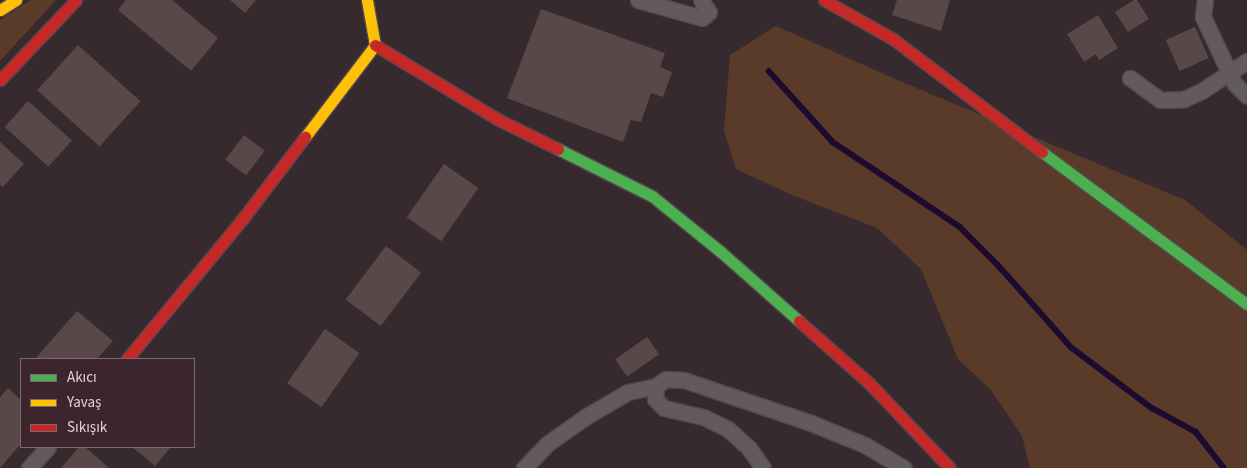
<!DOCTYPE html>
<meta charset="utf-8">
<style>
body{margin:0}
#map{position:relative;width:1247px;height:468px;overflow:hidden;background:#372a2e;font-family:"Source Sans 3",sans-serif}
div>[style]{position:absolute}
.green>*{inset:0;background:#5a3b29}
.stream>*{height:5.5px;margin:-2.75px;padding:0 2.75px;transform-origin:2.75px;border-radius:2.75px;background:#1e092f}
.building>*{inset:0;background:#594848;transform-origin:0 0}
.roads{filter:drop-shadow(1px 0 #54494c) drop-shadow(-1px 0 #54494c) drop-shadow(0 1px #54494c) drop-shadow(0 -1px #54494c)}
.street>*{height:15px;margin:-7.5px;padding:0 7.5px;transform-origin:7.5px;border-radius:7.5px;background:#635a5d}
.fast>*{height:11px;margin:-5.5px;padding:0 5.5px;transform-origin:5.5px;border-radius:5.5px;background:#4caf50}
.slow>*{height:11px;margin:-5.5px;padding:0 5.5px;transform-origin:5.5px;border-radius:5.5px;background:#ffc107}
.jam>*{height:11px;margin:-5.5px;padding:0 5.5px;transform-origin:5.5px;border-radius:5.5px;background:#c62828}
span{translate:-50% -50%;white-space:nowrap;text-align:center;line-height:1.15;-webkit-text-stroke:4.5px #3c252c;paint-order:stroke}
.legend{position:absolute;left:20px;top:358px;width:175px;height:90px;box-sizing:border-box;background:#3c252c;border:1px solid #7e6970;margin:0;padding:6px 9px;list-style:none;font-size:15px;color:#e0d0d5}
.legend li{display:flex;align-items:center;gap:10px;height:25px}
.legend b{width:25px;border:1px solid #7e6970}
</style>
<div id="map">
<div class="green">
<i style="clip-path:polygon(31px 0,56px 0,0 61px,0 20px)"></i>
<i style="clip-path:polygon(776px 26px,902px 82px,1185px 200px,1247px 250px,1247px 468px,1030px 468px,1022px 436px,991px 390px,958px 359px,921px 269px,877px 228px,792px 195px,736px 169px,724px 131px,730px 55px)"></i>
</div>
<div class="stream">
<i style="left:769px;top:71px;width:96px;rotate:48deg"></i>
<i style="left:833px;top:142px;width:153px;rotate:33.8deg"></i>
<i style="left:960px;top:227px;width:54px;rotate:45deg"></i>
<i style="left:998px;top:265px;width:111px;rotate:48.3deg"></i>
<i style="left:1072px;top:348px;width:100px;rotate:36.9deg"></i>
<i style="left:1152px;top:408px;width:50px;rotate:28.6deg"></i>
<i style="left:1196px;top:432px;width:46px;rotate:52.1deg"></i>
</div>
<div class="building">
<i style="clip-path:polygon(126px 0,172px 0,218px 38px,191px 71px,118px 10px)"></i>
<i style="clip-path:polygon(230px 0,256px 0,245px 13px)"></i>
<i style="clip-path:polygon(897px 0,950px 0,941px 31px,892px 15px)"></i>
<i style="clip-path:polygon(1134px 0,1137px 0,1149px 19px,1128px 32px,1115px 12px)"></i>
<i style="clip-path:polygon(541px 9px,665px 53px,660px 67px,672px 72px,663px 97px,651px 93px,641px 122px,631px 120px,623px 142px,507px 98px)"></i>
<i style="clip-path:polygon(1098px 15px,1118px 48px,1099px 60px,1096px 54px,1084px 62px,1067px 34px)"></i>
<i style="left:1195px;top:27px;width:34px;height:32px;rotate:66deg"></i>
<i style="left:78px;top:45px;width:84px;height:61px;rotate:42deg"></i>
<i style="left:28px;top:101px;width:59px;height:35px;rotate:42deg"></i>
<i style="left:244px;top:135px;width:26px;height:31px;rotate:37deg"></i>
<i style="clip-path:polygon(0 142px,24px 164px,3px 187px,0 185px)"></i>
<i style="left:444px;top:164px;width:42px;height:65px;rotate:35deg"></i>
<i style="left:386px;top:246px;width:44px;height:67px;rotate:37deg"></i>
<i style="clip-path:polygon(77px 311px,113px 341px,97px 359px,35px 359px)"></i>
<i style="left:325px;top:329px;width:42px;height:66px;rotate:35deg"></i>
<i style="left:647px;top:337px;width:21px;height:39px;rotate:55deg"></i>
<i style="clip-path:polygon(8px 388px,21px 400px,21px 444px,0 468px,0 397px)"></i>
<i style="clip-path:polygon(79px 447px,85px 447px,109px 468px,61px 468px)"></i>
<i style="clip-path:polygon(132px 447px,171px 447px,155px 466px)"></i>
</div>
<div class="roads">
<div class="street">
<i style="left:638px;top:0;width:66px;rotate:15.7deg"></i>
<i style="left:702px;top:18px;width:9px;rotate:-41deg"></i>
<i style="left:709px;top:12px;width:14px;rotate:-124deg"></i>
<i style="left:1205px;top:0;width:17px;rotate:97deg"></i>
<i style="left:1203px;top:17px;width:73px;rotate:64.8deg"></i>
<i style="left:1234px;top:83px;width:18px;rotate:45deg"></i>
<i style="left:1130px;top:78px;width:37px;rotate:36deg"></i>
<i style="left:1160px;top:100px;width:24px;rotate:-2deg"></i>
<i style="left:1184px;top:99px;width:21px;rotate:-25deg"></i>
<i style="left:1203px;top:90px;width:53px;rotate:-33.4deg"></i>
<i style="left:29px;top:468px;width:28px;rotate:-48deg"></i>
<i style="left:524px;top:468px;width:33px;rotate:-46deg"></i>
<i style="left:547px;top:444px;width:47px;rotate:-35.4deg"></i>
<i style="left:585px;top:417px;width:50px;rotate:-30.2deg"></i>
<i style="left:628px;top:392px;width:29px;rotate:-12deg"></i>
<i style="left:763px;top:468px;width:24px;rotate:-125deg"></i>
<i style="left:749px;top:448px;width:28px;rotate:-138deg"></i>
<i style="left:728px;top:429px;width:28px;rotate:-154deg"></i>
<i style="left:703px;top:417px;width:40px;rotate:-167deg"></i>
<i style="left:664px;top:408px;width:13px;rotate:-135deg"></i>
<i style="left:655px;top:399px;width:13px;rotate:-86deg"></i>
<i style="left:656px;top:386px;width:12px;rotate:-35deg"></i>
<i style="left:666px;top:379px;width:18px;rotate:3deg"></i>
<i style="left:684px;top:380px;width:134px;rotate:18.7deg"></i>
<i style="left:811px;top:423px;width:58px;rotate:22.2deg"></i>
<i style="left:865px;top:445px;width:45px;rotate:30.5deg"></i>
</div>
<div class="fast">
<i style="left:558px;top:149px;width:105px;rotate:26.6deg"></i>
<i style="left:652px;top:196px;width:89px;rotate:39.1deg"></i>
<i style="left:721px;top:252px;width:104px;rotate:41.5deg"></i>
<i style="left:1042px;top:152px;width:255px;rotate:36.6deg"></i>
</div>
<div class="slow">
<i style="left:0;top:10px;width:19px;rotate:-32deg"></i>
<i style="left:305px;top:137px;width:116px;rotate:-52.7deg"></i>
<i style="left:375px;top:45px;width:46px;rotate:-100.1deg"></i>
</div>
<div class="jam">
<i style="left:824px;top:0;width:79px;rotate:29.5deg"></i>
<i style="left:893px;top:39px;width:187px;rotate:37.2deg"></i>
<i style="left:375px;top:45px;width:143px;rotate:31.2deg"></i>
<i style="left:497px;top:119px;width:68px;rotate:26.2deg"></i>
<i style="left:0;top:80px;width:110px;rotate:-46.5deg"></i>
<i style="left:799px;top:321px;width:94px;rotate:41.5deg"></i>
<i style="left:869px;top:383px;width:117px;rotate:46.4deg"></i>
<i style="left:127px;top:359px;width:184px;rotate:-50.5deg"></i>
<i style="left:244px;top:217px;width:101px;rotate:-52.7deg"></i>
</div>
</div>
<ul class="legend">
<li><b style="height:6px;background:#4caf50"></b>Akıcı</li>
<li><b style="height:6px;background:#ffc107"></b>Yavaş</li>
<li><b style="height:6px;background:#c62828"></b>Sıkışık</li>
</ul>
</div>
